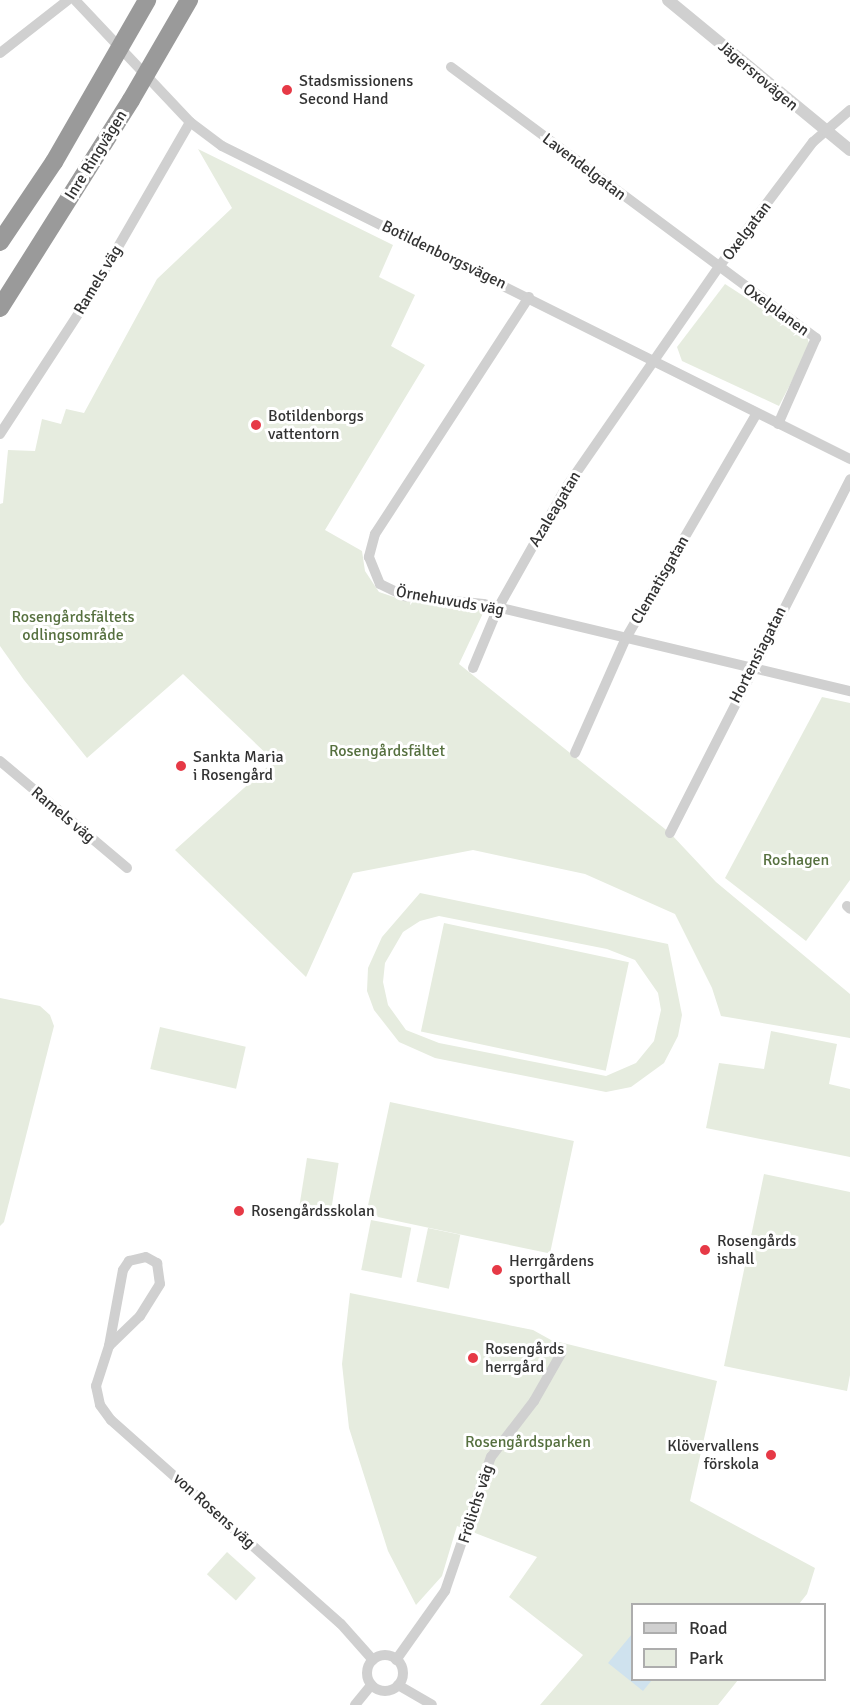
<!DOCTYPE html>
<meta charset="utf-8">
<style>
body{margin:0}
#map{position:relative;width:850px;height:1705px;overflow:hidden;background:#fff;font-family:Signika,sans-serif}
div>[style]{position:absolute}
.green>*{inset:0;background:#e6ecdf;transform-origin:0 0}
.water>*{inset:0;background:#cfe2ee}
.minor>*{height:10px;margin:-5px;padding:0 5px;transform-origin:5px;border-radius:5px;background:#d0d0d0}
.minor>.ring{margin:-5px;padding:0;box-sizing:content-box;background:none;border:10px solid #d0d0d0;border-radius:50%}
.tertiary>*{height:12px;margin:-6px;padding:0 6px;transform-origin:6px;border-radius:6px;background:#d0d0d0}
.motorway>*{height:18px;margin:-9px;padding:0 9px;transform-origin:9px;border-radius:9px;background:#9a9a9a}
.dots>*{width:16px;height:16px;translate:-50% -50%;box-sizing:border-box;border:3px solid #fff;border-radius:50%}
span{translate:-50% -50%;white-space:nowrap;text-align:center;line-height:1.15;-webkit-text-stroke:6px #fff;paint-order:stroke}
.street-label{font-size:16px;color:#333}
.poi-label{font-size:16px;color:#333}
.left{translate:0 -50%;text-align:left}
.right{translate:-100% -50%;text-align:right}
.park-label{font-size:16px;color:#56703f}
.legend{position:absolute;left:631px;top:1603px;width:195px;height:78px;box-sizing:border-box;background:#fff;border:2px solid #adadad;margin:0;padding:8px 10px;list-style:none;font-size:18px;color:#333}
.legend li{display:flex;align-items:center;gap:12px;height:30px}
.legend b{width:30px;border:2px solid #adadad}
</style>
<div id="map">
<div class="green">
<i style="clip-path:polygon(198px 149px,393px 245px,379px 277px,415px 295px,391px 346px,425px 365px,325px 530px,362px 551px,365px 571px,379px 592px,406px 601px,485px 609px,459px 664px,670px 833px,716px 882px,850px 994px,850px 1038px,721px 1016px,712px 988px,675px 914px,585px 874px,473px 850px,353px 873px,306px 977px,175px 850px,274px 761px,183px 674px,87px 758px,24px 680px,0 646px,0 504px,3px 503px,8px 450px,35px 451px,42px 419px,61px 424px,66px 409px,84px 413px,157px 279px,232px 208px)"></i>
<i style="clip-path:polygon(725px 284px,807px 337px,810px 346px,779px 406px,682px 361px,677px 347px)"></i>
<i style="clip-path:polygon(822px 697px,850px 703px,850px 880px,806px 941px,725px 878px)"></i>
<i style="clip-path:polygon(evenodd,420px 893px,668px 944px,682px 1015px,678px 1036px,664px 1063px,631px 1087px,606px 1092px,435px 1058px,399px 1042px,374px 1010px,367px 991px,368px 968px,382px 937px,420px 893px,439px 916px,607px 949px,635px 960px,658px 993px,661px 1010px,654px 1041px,636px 1063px,606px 1076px,439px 1043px,406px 1030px,388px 1005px,383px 982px,385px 963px,403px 932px,420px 921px,439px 916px)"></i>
<i style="left:444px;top:923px;width:189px;height:111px;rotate:12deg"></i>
<i style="clip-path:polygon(0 998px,40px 1006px,50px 1015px,54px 1026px,4px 1222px,0 1226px)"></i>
<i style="left:160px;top:1027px;width:88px;height:43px;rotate:13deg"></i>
<i style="clip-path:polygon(771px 1031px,837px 1044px,829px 1084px,850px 1089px,850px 1157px,706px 1128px,719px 1063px,764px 1069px)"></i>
<i style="left:390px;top:1102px;width:188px;height:115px;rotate:12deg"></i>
<i style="left:307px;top:1158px;width:32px;height:57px;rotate:9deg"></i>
<i style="clip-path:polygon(764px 1174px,850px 1192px,850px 1375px,847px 1391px,724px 1366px)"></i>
<i style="left:371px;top:1220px;width:41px;height:51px;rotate:11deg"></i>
<i style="left:428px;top:1228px;width:33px;height:55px;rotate:12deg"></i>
<i style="clip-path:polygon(350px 1293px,533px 1330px,551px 1340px,717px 1381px,690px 1501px,815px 1568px,807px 1594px,799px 1604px,632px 1604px,632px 1680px,738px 1680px,718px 1705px,540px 1705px,583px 1655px,509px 1597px,537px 1557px,457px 1526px,442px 1576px,416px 1605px,388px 1551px,349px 1428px,342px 1364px)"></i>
<i style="left:227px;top:1552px;width:39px;height:30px;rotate:42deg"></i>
</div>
<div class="water">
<i style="clip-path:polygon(632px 1634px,632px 1680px,652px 1680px,643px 1691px,608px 1663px)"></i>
</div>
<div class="minor">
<i style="left:75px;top:0;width:168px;rotate:46.7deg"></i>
<i style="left:190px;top:122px;width:40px;rotate:37deg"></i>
<i style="left:222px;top:146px;width:702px;rotate:26.49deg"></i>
<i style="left:0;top:53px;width:86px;rotate:-37.9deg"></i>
<i style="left:451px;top:67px;width:455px;rotate:36.6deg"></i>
<i style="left:816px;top:338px;width:94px;rotate:113.8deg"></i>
<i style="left:529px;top:297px;width:283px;rotate:123deg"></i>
<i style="left:375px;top:534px;width:24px;rotate:105deg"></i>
<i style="left:369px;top:557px;width:29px;rotate:68deg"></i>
<i style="left:380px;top:584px;width:28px;rotate:26deg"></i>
<i style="left:405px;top:596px;width:79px;rotate:5.8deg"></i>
<i style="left:484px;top:604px;width:376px;rotate:13.4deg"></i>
<i style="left:0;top:434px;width:161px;rotate:-56.9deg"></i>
<i style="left:88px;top:299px;width:204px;rotate:-60deg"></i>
<i style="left:473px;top:668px;width:65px;rotate:-67.4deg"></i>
<i style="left:498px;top:608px;width:137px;rotate:-60.6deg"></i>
<i style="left:565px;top:489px;width:269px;rotate:-55.3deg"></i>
<i style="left:718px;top:268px;width:158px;rotate:-53deg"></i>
<i style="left:813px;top:142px;width:49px;rotate:-40.9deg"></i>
<i style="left:575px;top:753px;width:126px;rotate:-66.1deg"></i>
<i style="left:626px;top:638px;width:260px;rotate:-59.8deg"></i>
<i style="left:0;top:761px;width:166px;rotate:40.1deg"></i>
<i style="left:670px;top:833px;width:397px;rotate:-63deg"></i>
<i style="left:847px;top:906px;width:4px;rotate:45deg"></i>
<i style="left:109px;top:1346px;width:77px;rotate:-79.6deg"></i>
<i style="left:123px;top:1270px;width:11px;rotate:-56deg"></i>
<i style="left:129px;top:1261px;width:17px;rotate:-13deg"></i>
<i style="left:146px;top:1257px;width:13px;rotate:29deg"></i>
<i style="left:157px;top:1263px;width:21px;rotate:82deg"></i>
<i style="left:160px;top:1284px;width:38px;rotate:122deg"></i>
<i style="left:140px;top:1316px;width:43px;rotate:135.9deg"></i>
<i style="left:109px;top:1346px;width:42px;rotate:108deg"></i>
<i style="left:96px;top:1386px;width:19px;rotate:78deg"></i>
<i style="left:100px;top:1405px;width:19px;rotate:54deg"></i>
<i style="left:111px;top:1420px;width:307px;rotate:41.6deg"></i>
<i style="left:341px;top:1624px;width:48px;rotate:48.4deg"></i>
<i class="ring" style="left:367px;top:1655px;width:26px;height:26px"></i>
<i style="left:396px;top:1660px;width:85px;rotate:-54.6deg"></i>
<i style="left:445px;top:1591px;width:142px;rotate:-71.1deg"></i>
<i style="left:491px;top:1457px;width:71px;rotate:-52.5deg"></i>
<i style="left:534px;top:1401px;width:56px;rotate:-60.3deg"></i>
<i style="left:398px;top:1685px;width:39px;rotate:30deg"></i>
<i style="left:355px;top:1705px;width:26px;rotate:-51deg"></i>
</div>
<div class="tertiary">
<i style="left:668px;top:0;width:236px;rotate:39.5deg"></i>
</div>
<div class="motorway">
<i style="left:0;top:242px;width:97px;rotate:-56deg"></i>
<i style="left:54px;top:162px;width:187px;rotate:-60.1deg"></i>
<i style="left:0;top:308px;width:246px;rotate:-57.8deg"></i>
<i style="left:131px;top:100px;width:116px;rotate:-59.9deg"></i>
</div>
<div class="dots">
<i style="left:287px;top:90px;background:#e63946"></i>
<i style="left:256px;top:425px;background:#e63946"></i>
<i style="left:181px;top:766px;background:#e63946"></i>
<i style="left:239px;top:1211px;background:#e63946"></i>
<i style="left:705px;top:1250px;background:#e63946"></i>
<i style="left:497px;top:1270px;background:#e63946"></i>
<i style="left:473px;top:1358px;background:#e63946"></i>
<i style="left:771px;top:1455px;background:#e63946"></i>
</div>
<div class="street-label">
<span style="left:758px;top:76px;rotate:40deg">Jägersrovägen</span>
<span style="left:96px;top:155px;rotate:-58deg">Inre Ringvägen</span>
<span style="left:584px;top:167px;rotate:37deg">Lavendelgatan</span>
<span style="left:747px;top:231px;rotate:-53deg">Oxelgatan</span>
<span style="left:444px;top:255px;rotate:26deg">Botildenborgsvägen</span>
<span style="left:98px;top:280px;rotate:-59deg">Ramels väg</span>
<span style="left:776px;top:310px;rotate:36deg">Oxelplanen</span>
<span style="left:555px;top:509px;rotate:-59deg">Azaleagatan</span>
<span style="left:660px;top:580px;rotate:-60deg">Clematisgatan</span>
<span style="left:450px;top:601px;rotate:10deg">Örnehuvuds väg</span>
<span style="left:758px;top:655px;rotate:-63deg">Hortensiagatan</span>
<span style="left:63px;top:815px;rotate:40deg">Ramels väg</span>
<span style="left:476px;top:1504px;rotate:-72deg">Frölichs väg</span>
<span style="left:214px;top:1511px;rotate:42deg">von Rosens väg</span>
</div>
<div class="poi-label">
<span class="left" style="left:299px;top:90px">Stadsmissionens<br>Second Hand</span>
<span class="left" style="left:268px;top:425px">Botildenborgs<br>vattentorn</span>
<span class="left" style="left:193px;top:766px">Sankta Maria<br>i Rosengård</span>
<span class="left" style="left:251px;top:1211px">Rosengårdsskolan</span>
<span class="left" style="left:717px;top:1250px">Rosengårds<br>ishall</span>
<span class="left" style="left:509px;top:1270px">Herrgårdens<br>sporthall</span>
<span class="left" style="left:485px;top:1358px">Rosengårds<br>herrgård</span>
<span class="right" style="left:759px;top:1455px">Klövervallens<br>förskola</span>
</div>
<div class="park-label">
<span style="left:73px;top:626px">Rosengårdsfältets<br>odlingsområde</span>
<span style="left:387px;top:751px">Rosengårdsfältet</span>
<span style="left:796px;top:860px">Roshagen</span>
<span style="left:528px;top:1442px">Rosengårdsparken</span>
</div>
<ul class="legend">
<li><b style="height:8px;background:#d0d0d0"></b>Road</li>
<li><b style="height:16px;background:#e6ecdf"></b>Park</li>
</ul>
</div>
